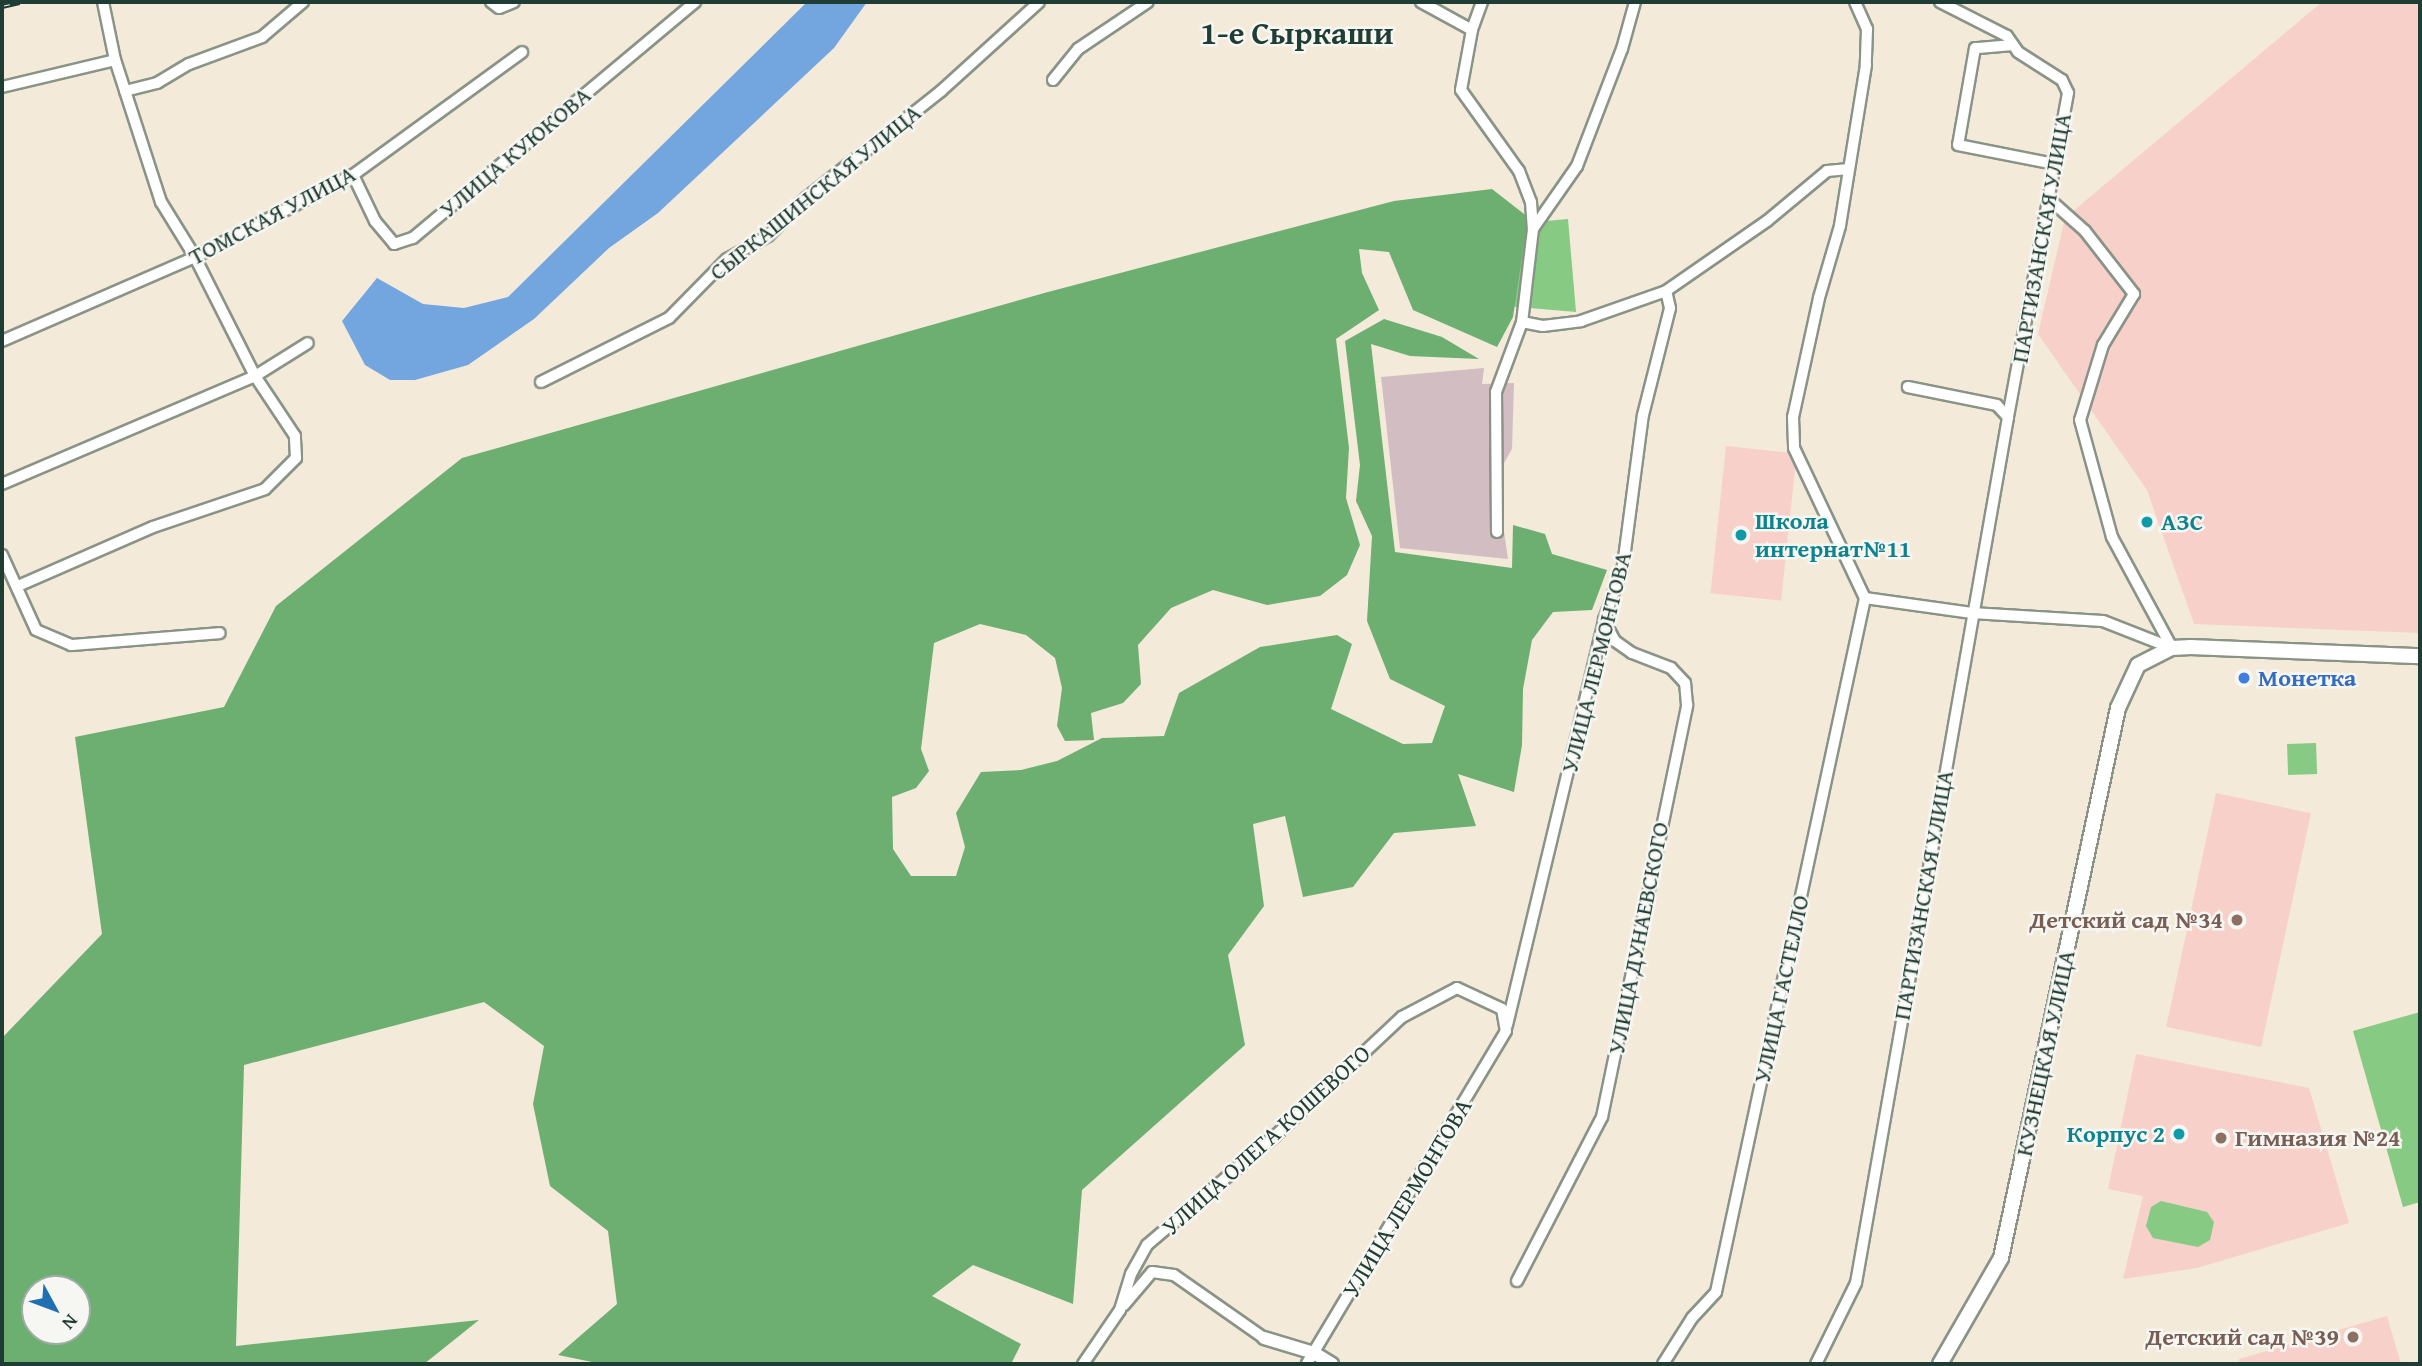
<!DOCTYPE html>
<meta charset="utf-8">
<style>
body{margin:0}
#map{position:relative;width:2422px;height:1366px;overflow:hidden;background:#f3ead9;font-family:"Gentium Book Plus",serif}
div>[style]{position:absolute}
.built>*{inset:0;background:#f7d0ca;transform-origin:0 0}
.industrial>*{inset:0;background:#d2bec2}
.green>*{inset:0;background:#87ca83;transform-origin:0 0}
.forest>*{inset:0;background:#6dae71}
.water>*{inset:0;background:#73a6df}
.roads{filter:drop-shadow(2px 0 #899486) drop-shadow(-2px 0 #899486) drop-shadow(0 2px #899486) drop-shadow(0 -2px #899486)}
.minor>*{height:10px;margin:-5px;padding:0 5px;transform-origin:5px;border-radius:5px;background:#fff}
.tertiary>*{height:12px;margin:-6px;padding:0 6px;transform-origin:6px;border-radius:6px;background:#fff}
.secondary>*{height:14px;margin:-7px;padding:0 7px;transform-origin:7px;border-radius:7px;background:#fff}
.rail>*{height:5px;margin-top:-2.5px;transform-origin:0;background:repeating-linear-gradient(90deg,#f6f6f2 0 8px,#1f3d34 0 16px);box-sizing:border-box;border-block:2px solid #1f3d34}
.dots>*{width:19px;height:19px;translate:-50% -50%;box-sizing:border-box;border:4px solid #f6f6f2;border-radius:50%}
span{translate:-50% -50%;white-space:nowrap;text-align:center;line-height:1.15;-webkit-text-stroke:5px #f6f6f2;paint-order:stroke}
.street-label{font-size:24px;color:#1f3d34}
.culture-label{font-size:24px;color:#0d838f;font-weight:700}
.left{translate:0 -50%;text-align:left}
.right{translate:-100% -50%;text-align:right}
.shop-label{font-size:24px;color:#366cbe;font-weight:700}
.education-label{font-size:24px;color:#785e54;font-weight:700}
.district-label{font-size:32px;color:#1f3d34;font-weight:700}
.frame{position:absolute;inset:0;border:4px solid #1f3d34;pointer-events:none}
.north{position:absolute;left:21px;top:1275px;width:70px;height:70px;box-sizing:border-box;background:#f6f6f2;border:2px solid #a0aca6;border-radius:50%;rotate:131deg;font-size:19px;font-weight:700;line-height:28px;text-align:center;color:#1f3d34}
.north::after{content:'';display:block;margin:auto;width:24px;height:32px;background:#1f6fb2;clip-path:polygon(50% 0,100% 100%,50% 72%,0 100%)}
</style>
<div id="map">
<div class="built">
<i style="clip-path:polygon(2322px 2px,2420px 2px,2420px 633px,2194px 624px,2147px 490px,2038px 334px,2065px 218px)"></i>
<i style="left:1726px;top:446px;width:71px;height:148px;rotate:6deg"></i>
<i style="left:2216px;top:793px;width:97px;height:239px;rotate:12deg"></i>
<i style="clip-path:polygon(2136px 1054px,2309px 1088px,2349px 1223px,2197px 1268px,2123px 1279px,2143px 1196px,2108px 1189px)"></i>
<i style="clip-path:polygon(2387px 1316px,2401px 1364px,2240px 1364px,2239px 1359px)"></i>
</div>
<div class="industrial">
<i style="clip-path:polygon(1484px 368px,1482px 384px,1514px 383px,1512px 449px,1496px 477px,1508px 559px,1400px 548px,1381px 377px)"></i>
</div>
<div class="green">
<i style="clip-path:polygon(1568px 219px,1576px 312px,1482px 304px,1490px 226px)"></i>
<i style="left:2316px;top:743px;width:31px;height:29px;rotate:88deg"></i>
<i style="clip-path:polygon(2420px 1012px,2420px 1202px,2403px 1207px,2353px 1031px)"></i>
<i style="clip-path:polygon(2161px 1201px,2207px 1212px,2214px 1222px,2210px 1240px,2198px 1247px,2153px 1238px,2146px 1226px,2151px 1207px)"></i>
</div>
<div class="forest">
<i style="clip-path:polygon(evenodd,1492px 189px,1528px 217px,1513px 317px,1497px 347px,1413px 310px,1389px 252px,1359px 249px,1362px 273px,1379px 310px,1336px 339px,1349px 448px,1346px 498px,1360px 545px,1347px 575px,1320px 596px,1267px 605px,1213px 590px,1171px 608px,1138px 645px,1141px 684px,1123px 703px,1091px 713px,1094px 740px,1065px 741px,1057px 726px,1062px 688px,1055px 658px,1026px 635px,980px 624px,934px 643px,921px 749px,929px 771px,916px 788px,892px 797px,893px 849px,911px 876px,956px 876px,965px 847px,956px 813px,981px 772px,1021px 770px,1057px 761px,1102px 738px,1164px 736px,1179px 693px,1260px 647px,1337px 635px,1352px 644px,1331px 709px,1403px 744px,1432px 743px,1445px 706px,1390px 679px,1367px 621px,1372px 536px,1356px 501px,1360px 465px,1345px 341px,1384px 319px,1442px 337px,1479px 359px,1410px 356px,1371px 344px,1395px 552px,1512px 568px,1513px 525px,1545px 534px,1552px 554px,1607px 570px,1592px 610px,1553px 612px,1532px 640px,1523px 689px,1522px 745px,1514px 792px,1458px 774px,1476px 826px,1394px 833px,1353px 887px,1303px 897px,1285px 816px,1253px 824px,1264px 906px,1228px 955px,1245px 1045px,1082px 1190px,1073px 1304px,973px 1265px,932px 1296px,1021px 1344px,1011px 1364px,602px 1364px,558px 1355px,617px 1304px,608px 1231px,550px 1186px,533px 1104px,544px 1046px,484px 1002px,244px 1065px,236px 1346px,479px 1320px,424px 1364px,2px 1364px,2px 1038px,102px 934px,75px 737px,224px 707px,276px 606px,462px 458px,1048px 292px,1394px 201px,1492px 189px,35px 1289px,77px 1289px,77px 1331px,35px 1331px,35px 1289px)"></i>
</div>
<div class="water">
<i style="clip-path:polygon(807px 2px,867px 2px,834px 48px,658px 213px,609px 248px,534px 319px,468px 365px,415px 380px,390px 380px,365px 365px,342px 321px,377px 278px,423px 304px,464px 308px,508px 297px)"></i>
</div>
<div class="roads">
<div class="minor">
<i style="left:491px;top:2px;width:10px;rotate:37deg"></i>
<i style="left:499px;top:8px;width:16px;rotate:-22deg"></i>
<i style="left:1421px;top:2px;width:58px;rotate:28.8deg"></i>
<i style="left:1482px;top:2px;width:30px;rotate:110deg"></i>
<i style="left:1472px;top:30px;width:61px;rotate:100.4deg"></i>
<i style="left:1461px;top:90px;width:100px;rotate:54.4deg"></i>
<i style="left:1519px;top:171px;width:33px;rotate:69deg"></i>
<i style="left:1531px;top:202px;width:27px;rotate:86deg"></i>
<i style="left:1533px;top:229px;width:94px;rotate:96.7deg"></i>
<i style="left:1522px;top:322px;width:21px;rotate:11deg"></i>
<i style="left:1543px;top:326px;width:38px;rotate:-7deg"></i>
<i style="left:1581px;top:321px;width:90px;rotate:-19.4deg"></i>
<i style="left:1666px;top:291px;width:123px;rotate:-34.7deg"></i>
<i style="left:1767px;top:221px;width:78px;rotate:-39.8deg"></i>
<i style="left:1827px;top:171px;width:22px;rotate:-5deg"></i>
<i style="left:1855px;top:2px;width:30px;rotate:66deg"></i>
<i style="left:1867px;top:29px;width:36px;rotate:92deg"></i>
<i style="left:1866px;top:65px;width:163px;rotate:99.2deg"></i>
<i style="left:1840px;top:226px;width:75px;rotate:106.3deg"></i>
<i style="left:1819px;top:298px;width:122px;rotate:102.3deg"></i>
<i style="left:1793px;top:417px;width:31px;rotate:88deg"></i>
<i style="left:1794px;top:448px;width:166px;rotate:64.7deg"></i>
<i style="left:1940px;top:2px;width:75px;rotate:26.9deg"></i>
<i style="left:2007px;top:36px;width:19px;rotate:55deg"></i>
<i style="left:2018px;top:52px;width:52px;rotate:32.5deg"></i>
<i style="left:2062px;top:80px;width:14px;rotate:65deg"></i>
<i style="left:2068px;top:93px;width:330px;rotate:100.5deg"></i>
<i style="left:2013px;top:45px;width:38px;rotate:175deg"></i>
<i style="left:1975px;top:48px;width:98px;rotate:99.9deg"></i>
<i style="left:1958px;top:145px;width:99px;rotate:11.1deg"></i>
<i style="left:1053px;top:80px;width:40px;rotate:-51deg"></i>
<i style="left:1078px;top:49px;width:84px;rotate:-33.9deg"></i>
<i style="left:2px;top:87px;width:116px;rotate:-13.4deg"></i>
<i style="left:115px;top:60px;width:59px;rotate:-101.7deg"></i>
<i style="left:125px;top:91px;width:33px;rotate:-14deg"></i>
<i style="left:157px;top:83px;width:37px;rotate:-31deg"></i>
<i style="left:189px;top:64px;width:78px;rotate:-20.3deg"></i>
<i style="left:262px;top:37px;width:54px;rotate:-40.5deg"></i>
<i style="left:353px;top:175px;width:51px;rotate:64.4deg"></i>
<i style="left:375px;top:221px;width:30px;rotate:50deg"></i>
<i style="left:394px;top:244px;width:20px;rotate:-18deg"></i>
<i style="left:413px;top:238px;width:368px;rotate:-39.9deg"></i>
<i style="left:2049px;top:199px;width:48px;rotate:41.6deg"></i>
<i style="left:2085px;top:231px;width:80px;rotate:52.1deg"></i>
<i style="left:2134px;top:294px;width:60px;rotate:121.3deg"></i>
<i style="left:2103px;top:345px;width:78px;rotate:107deg"></i>
<i style="left:2080px;top:420px;width:121px;rotate:74.7deg"></i>
<i style="left:2112px;top:537px;width:126px;rotate:61.6deg"></i>
<i style="left:1533px;top:229px;width:77px;rotate:-55.1deg"></i>
<i style="left:1577px;top:166px;width:125px;rotate:-69deg"></i>
<i style="left:1622px;top:49px;width:49px;rotate:-74.5deg"></i>
<i style="left:2px;top:341px;width:210px;rotate:-23.5deg"></i>
<i style="left:195px;top:257px;width:178px;rotate:-27.4deg"></i>
<i style="left:353px;top:175px;width:209px;rotate:-36deg"></i>
<i style="left:541px;top:382px;width:143px;rotate:-26.6deg"></i>
<i style="left:669px;top:318px;width:83px;rotate:-45.5deg"></i>
<i style="left:727px;top:259px;width:47px;rotate:-29.3deg"></i>
<i style="left:768px;top:236px;width:54px;rotate:-45deg"></i>
<i style="left:806px;top:198px;width:172px;rotate:-38.4deg"></i>
<i style="left:941px;top:91px;width:132px;rotate:-42.2deg"></i>
<i style="left:2px;top:484px;width:275px;rotate:-23.1deg"></i>
<i style="left:255px;top:376px;width:62px;rotate:-31.9deg"></i>
<i style="left:1497px;top:532px;width:140px;rotate:-90.4deg"></i>
<i style="left:1496px;top:392px;width:75px;rotate:-69.6deg"></i>
<i style="left:2px;top:555px;width:82px;rotate:65.6deg"></i>
<i style="left:36px;top:630px;width:38px;rotate:23deg"></i>
<i style="left:71px;top:645px;width:149px;rotate:-4.6deg"></i>
<i style="left:18px;top:586px;width:147px;rotate:-23.6deg"></i>
<i style="left:153px;top:527px;width:118px;rotate:-18.7deg"></i>
<i style="left:265px;top:489px;width:44px;rotate:-45deg"></i>
<i style="left:296px;top:458px;width:22px;rotate:-93deg"></i>
<i style="left:295px;top:436px;width:72px;rotate:-123.7deg"></i>
<i style="left:255px;top:376px;width:133px;rotate:-116.8deg"></i>
<i style="left:195px;top:257px;width:65px;rotate:-121.7deg"></i>
<i style="left:161px;top:202px;width:149px;rotate:-107.9deg"></i>
<i style="left:1865px;top:598px;width:108px;rotate:8deg"></i>
<i style="left:1972px;top:613px;width:131px;rotate:3.5deg"></i>
<i style="left:2103px;top:621px;width:74px;rotate:21.4deg"></i>
<i style="left:1507px;top:1025px;width:416px;rotate:-76.5deg"></i>
<i style="left:1604px;top:620px;width:57px;rotate:-70.6deg"></i>
<i style="left:1623px;top:566px;width:152px;rotate:-82.5deg"></i>
<i style="left:1643px;top:415px;width:110px;rotate:-75.8deg"></i>
<i style="left:1670px;top:308px;width:17px;rotate:-103deg"></i>
<i style="left:1517px;top:1281px;width:185px;rotate:-62.6deg"></i>
<i style="left:1602px;top:1117px;width:421px;rotate:-78.3deg"></i>
<i style="left:1687px;top:705px;width:22px;rotate:-95deg"></i>
<i style="left:1685px;top:683px;width:21px;rotate:-133deg"></i>
<i style="left:1671px;top:668px;width:42px;rotate:-159deg"></i>
<i style="left:1632px;top:653px;width:21px;rotate:-145deg"></i>
<i style="left:1615px;top:641px;width:24px;rotate:-118deg"></i>
<i style="left:1124px;top:1305px;width:43px;rotate:-49.7deg"></i>
<i style="left:1152px;top:1272px;width:22px;rotate:8deg"></i>
<i style="left:1174px;top:1275px;width:110px;rotate:35deg"></i>
<i style="left:1083px;top:1364px;width:65px;rotate:-55.6deg"></i>
<i style="left:1120px;top:1310px;width:38px;rotate:-73deg"></i>
<i style="left:1131px;top:1274px;width:33px;rotate:-61deg"></i>
<i style="left:1147px;top:1245px;width:167px;rotate:-40.4deg"></i>
<i style="left:1274px;top:1137px;width:175px;rotate:-43.2deg"></i>
<i style="left:1402px;top:1017px;width:62px;rotate:-27.8deg"></i>
<i style="left:1457px;top:988px;width:50px;rotate:25deg"></i>
<i style="left:1502px;top:1009px;width:22px;rotate:80deg"></i>
<i style="left:1506px;top:1031px;width:388px;rotate:120.9deg"></i>
<i style="left:1663px;top:1364px;width:54px;rotate:-57.8deg"></i>
<i style="left:1692px;top:1318px;width:35px;rotate:-47deg"></i>
<i style="left:1716px;top:1292px;width:710px;rotate:-77.88deg"></i>
<i style="left:1816px;top:1364px;width:90px;rotate:-63.7deg"></i>
<i style="left:1856px;top:1283px;width:879px;rotate:-80.04deg"></i>
<i style="left:2008px;top:417px;width:16px;rotate:-133deg"></i>
<i style="left:1997px;top:405px;width:91px;rotate:-168.6deg"></i>
</div>
<div class="tertiary">
<i style="left:1264px;top:1338px;width:52px;rotate:16.7deg"></i>
<i style="left:1314px;top:1353px;width:21px;rotate:31deg"></i>
</div>
<div class="secondary">
<i style="left:1940px;top:1364px;width:122px;rotate:-60.1deg"></i>
<i style="left:2001px;top:1258px;width:562px;rotate:-77.99deg"></i>
<i style="left:2118px;top:708px;width:47px;rotate:-65.1deg"></i>
<i style="left:2138px;top:665px;width:38px;rotate:-27deg"></i>
<i style="left:2172px;top:648px;width:19px;rotate:-3deg"></i>
<i style="left:2191px;top:647px;width:229px;rotate:2.3deg"></i>
</div>
</div>
<div class="rail">
<i style="left:2px;top:6px;width:18px;rotate:-13deg"></i>
</div>
<div class="dots">
<i style="left:2147px;top:522px;background:#0f9aa8"></i>
<i style="left:1741px;top:535px;background:#0f9aa8"></i>
<i style="left:2244px;top:678px;background:#3f7fe0"></i>
<i style="left:2237px;top:920px;background:#8d6e63"></i>
<i style="left:2179px;top:1134px;background:#0f9aa8"></i>
<i style="left:2221px;top:1138px;background:#8d6e63"></i>
<i style="left:2353px;top:1337px;background:#8d6e63"></i>
</div>
<div class="street-label">
<span style="left:515px;top:152px;rotate:-40deg">УЛИЦА КУЮКОВА</span>
<span style="left:815px;top:192px;rotate:-39deg">СЫРКАШИНСКАЯ УЛИЦА</span>
<span style="left:272px;top:215px;rotate:-28deg">ТОМСКАЯ УЛИЦА</span>
<span style="left:2041px;top:238px;rotate:-80deg">ПАРТИЗАНСКАЯ УЛИЦА</span>
<span style="left:1596px;top:662px;rotate:-76deg">УЛИЦА ЛЕРМОНТОВА</span>
<span style="left:1923px;top:895px;rotate:-80deg">ПАРТИЗАНСКАЯ УЛИЦА</span>
<span style="left:1638px;top:938px;rotate:-79deg">УЛИЦА ДУНАЕВСКОГО</span>
<span style="left:1781px;top:989px;rotate:-78deg">УЛИЦА ГАСТЕЛЛО</span>
<span style="left:2045px;top:1053px;rotate:-78deg">КУЗНЕЦКАЯ УЛИЦА</span>
<span style="left:1266px;top:1140px;rotate:-42deg">УЛИЦА ОЛЕГА КОШЕВОГО</span>
<span style="left:1407px;top:1198px;rotate:-59deg">УЛИЦА ЛЕРМОНТОВА</span>
</div>
<div class="culture-label">
<span class="left" style="left:1755px;top:535px">Школа<br>интернат№11</span>
<span class="left" style="left:2161px;top:522px">АЗС</span>
<span class="right" style="left:2165px;top:1134px">Корпус 2</span>
</div>
<div class="shop-label">
<span class="left" style="left:2258px;top:678px">Монетка</span>
</div>
<div class="education-label">
<span class="right" style="left:2223px;top:920px">Детский сад №34</span>
<span class="left" style="left:2235px;top:1138px">Гимназия №24</span>
<span class="right" style="left:2339px;top:1337px">Детский сад №39</span>
</div>
<div class="district-label">
<span style="left:1297px;top:33px">1-е Сыркаши</span>
</div>
<div class="frame"></div>
<div class="north">N</div>
</div>
